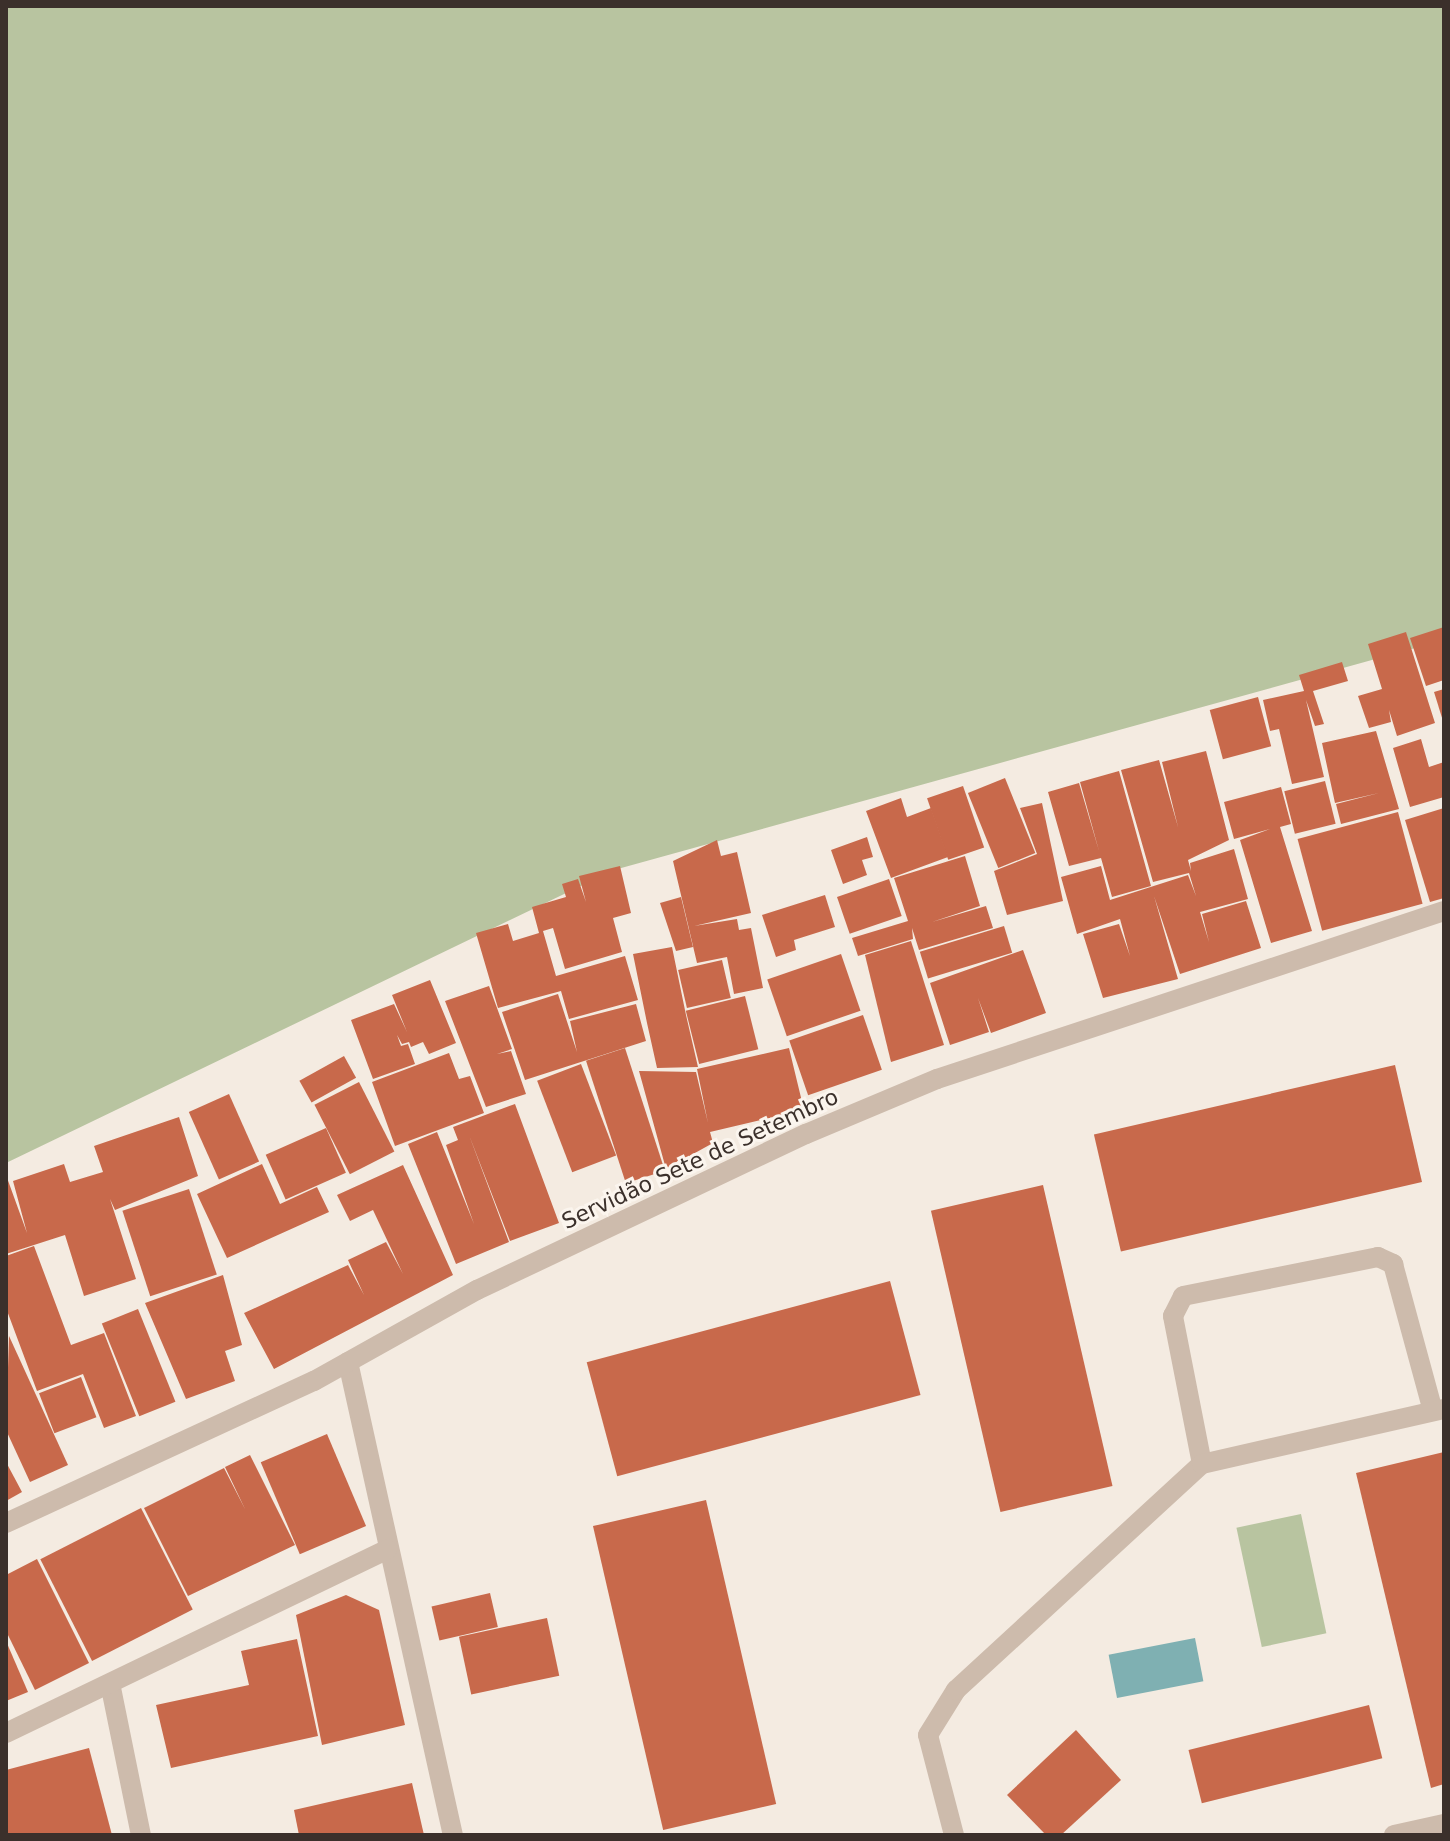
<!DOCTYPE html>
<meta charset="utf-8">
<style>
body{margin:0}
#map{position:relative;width:1450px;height:1841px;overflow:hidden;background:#f4ebe1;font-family:"DejaVu Sans",sans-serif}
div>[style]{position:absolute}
.green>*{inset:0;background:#b8c4a0;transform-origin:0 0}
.water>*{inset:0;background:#7fb0b2;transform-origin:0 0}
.building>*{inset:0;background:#c8694b;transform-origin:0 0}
.lane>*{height:20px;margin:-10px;padding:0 10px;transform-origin:10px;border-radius:10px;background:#cdbbac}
.street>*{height:20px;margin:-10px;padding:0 10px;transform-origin:10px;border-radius:10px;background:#cdbbac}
span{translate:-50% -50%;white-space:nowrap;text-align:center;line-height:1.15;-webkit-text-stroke:6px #fbf5ee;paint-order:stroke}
.street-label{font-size:22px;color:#3b302b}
.frame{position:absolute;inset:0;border:8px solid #3b302b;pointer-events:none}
</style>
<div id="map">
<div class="green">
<i style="clip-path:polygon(6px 6px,1444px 6px,1444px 640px,614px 870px,6px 1163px)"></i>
<i style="left:1301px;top:1514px;width:122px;height:66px;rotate:78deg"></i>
</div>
<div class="water">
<i style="left:1195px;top:1638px;width:44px;height:88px;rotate:79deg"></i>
</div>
<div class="building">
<i style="clip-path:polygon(1444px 627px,1444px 680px,1426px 686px,1410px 638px)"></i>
<i style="clip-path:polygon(1406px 632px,1435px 723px,1397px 736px,1389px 710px,1391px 722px,1369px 728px,1358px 696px,1382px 689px,1368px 644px)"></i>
<i style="clip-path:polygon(1342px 662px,1348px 681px,1313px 691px,1324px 724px,1315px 726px,1306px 700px,1324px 777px,1292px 784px,1279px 729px,1270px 731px,1263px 700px,1304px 691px,1299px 675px)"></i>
<i style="clip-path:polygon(1444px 689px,1444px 721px,1443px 721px,1434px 692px)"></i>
<i style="left:1258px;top:697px;width:51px;height:50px;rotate:75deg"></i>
<i style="clip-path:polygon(1376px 731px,1399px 809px,1341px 824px,1336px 804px,1379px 793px,1335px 803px,1322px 743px)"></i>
<i style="clip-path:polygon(1421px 739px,1429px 767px,1444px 762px,1444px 797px,1410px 807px,1393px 748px)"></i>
<i style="clip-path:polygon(1206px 751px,1229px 840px,1188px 860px,1191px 871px,1190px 863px,1234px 849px,1248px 899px,1200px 912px,1209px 942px,1202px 914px,1246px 901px,1261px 948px,1180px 974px,1154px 896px,1178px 979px,1103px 998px,1083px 934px,1119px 924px,1130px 956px,1120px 919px,1077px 934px,1061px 877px,1101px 866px,1110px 900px,1188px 875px,1196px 896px,1189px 873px,1153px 882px,1121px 770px,1159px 760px,1178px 827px,1162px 762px)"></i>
<i style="clip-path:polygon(1119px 771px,1151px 886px,1112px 897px,1101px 858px,1069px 866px,1048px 792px,1079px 783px,1099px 851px,1080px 782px)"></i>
<i style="left:1005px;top:778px;width:81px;height:40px;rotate:68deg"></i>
<i style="left:1325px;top:781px;width:44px;height:42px;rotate:76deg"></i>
<i style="left:963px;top:786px;width:65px;height:38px;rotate:71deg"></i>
<i style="clip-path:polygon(1281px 787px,1291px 824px,1280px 827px,1312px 931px,1271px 943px,1240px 840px,1270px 829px,1234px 839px,1224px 802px)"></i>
<i style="clip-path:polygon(901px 798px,907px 817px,931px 808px,948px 857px,891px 878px,866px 811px)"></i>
<i style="clip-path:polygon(1042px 803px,1063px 901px,1007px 915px,994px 871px,1037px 854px,1020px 808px)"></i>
<i style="clip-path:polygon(1444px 808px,1444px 898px,1430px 902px,1405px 820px)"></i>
<i style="left:1398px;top:812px;width:95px;height:104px;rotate:75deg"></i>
<i style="clip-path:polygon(867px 837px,873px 857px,862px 860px,867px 875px,843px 884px,831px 850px)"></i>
<i style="clip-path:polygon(717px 840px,721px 856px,737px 852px,751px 913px,694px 926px,737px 919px,739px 930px,751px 928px,763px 988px,734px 994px,727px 957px,697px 963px,673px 861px)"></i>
<i style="clip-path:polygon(965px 856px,980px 906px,932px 922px,986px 906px,993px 928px,919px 950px,912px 928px,913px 939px,858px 956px,852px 938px,908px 921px,894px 878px)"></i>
<i style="clip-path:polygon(620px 866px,631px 913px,613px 918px,622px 952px,565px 969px,553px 928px,543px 931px,556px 976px,625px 956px,638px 1000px,569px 1019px,561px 991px,498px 1008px,476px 933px,508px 924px,513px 941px,539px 933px,532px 907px,566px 897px,562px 884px,578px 879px,586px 902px,579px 876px)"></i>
<i style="left:889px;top:879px;width:39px;height:55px;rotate:71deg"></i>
<i style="clip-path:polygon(825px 895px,835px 927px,794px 940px,796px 950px,776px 957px,762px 915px)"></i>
<i style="clip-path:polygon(681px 897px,693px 947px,676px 951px,660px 903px)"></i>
<i style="left:1004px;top:926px;width:28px;height:88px;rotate:73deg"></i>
<i style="clip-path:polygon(911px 941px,944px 1045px,891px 1062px,865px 955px)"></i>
<i style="clip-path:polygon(672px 947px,686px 1015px,698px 1067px,657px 1068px,647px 1023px,633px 954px)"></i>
<i style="clip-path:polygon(1023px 950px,1046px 1013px,991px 1033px,978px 998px,989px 1032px,950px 1045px,930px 983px)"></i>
<i style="left:841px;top:954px;width:60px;height:78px;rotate:71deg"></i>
<i style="left:722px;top:960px;width:39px;height:45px;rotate:77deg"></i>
<i style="clip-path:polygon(430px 980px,456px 1043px,429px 1054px,423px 1042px,411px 1047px,409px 1042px,402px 1044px,397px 1035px,401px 1046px,408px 1044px,415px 1064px,373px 1079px,351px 1020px,394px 1004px,407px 1032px,392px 995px)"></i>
<i style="clip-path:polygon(489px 986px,512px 1049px,497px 1054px,511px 1051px,526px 1094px,486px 1107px,445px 1001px)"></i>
<i style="clip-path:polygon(558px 994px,577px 1052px,570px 1021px,636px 1004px,646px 1041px,525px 1080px,502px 1012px)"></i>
<i style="left:745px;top:996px;width:55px;height:61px;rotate:76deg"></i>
<i style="left:863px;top:1015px;width:58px;height:78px;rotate:71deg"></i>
<i style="left:625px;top:1048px;width:129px;height:41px;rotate:72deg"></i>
<i style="clip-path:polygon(789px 1048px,804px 1110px,710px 1132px,713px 1143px,666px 1169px,639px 1071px,696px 1072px,708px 1123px,697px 1069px)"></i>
<i style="clip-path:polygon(449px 1053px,459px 1079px,470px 1076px,484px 1113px,395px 1146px,372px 1082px)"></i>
<i style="left:344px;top:1056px;width:25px;height:51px;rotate:61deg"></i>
<i style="left:581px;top:1064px;width:98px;height:47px;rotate:69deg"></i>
<i style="left:1395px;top:1065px;width:120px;height:309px;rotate:77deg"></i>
<i style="left:359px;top:1082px;width:78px;height:50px;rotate:63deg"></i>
<i style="left:229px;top:1094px;width:74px;height:44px;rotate:66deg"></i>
<i style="clip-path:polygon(515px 1104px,559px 1223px,510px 1241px,469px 1135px,509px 1242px,456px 1264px,408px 1144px,437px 1132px,474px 1224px,446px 1145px,458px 1140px,453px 1127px)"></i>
<i style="clip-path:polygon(179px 1117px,198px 1176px,115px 1210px,110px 1199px,136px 1279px,84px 1296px,65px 1235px,6px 1254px,6px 1175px,27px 1233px,13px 1181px,64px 1164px,70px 1182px,103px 1172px,94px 1146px)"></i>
<i style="left:326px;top:1128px;width:49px;height:66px;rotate:66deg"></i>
<i style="clip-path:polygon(262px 1164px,280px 1204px,317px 1187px,329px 1212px,227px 1258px,197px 1194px)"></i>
<i style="clip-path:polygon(403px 1165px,453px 1275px,274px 1369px,244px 1313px,348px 1265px,364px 1295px,348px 1260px,386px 1242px,403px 1274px,373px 1210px,350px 1221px,337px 1195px)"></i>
<i style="left:1043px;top:1185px;width:309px;height:115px;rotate:77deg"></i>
<i style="left:189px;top:1189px;width:90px;height:70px;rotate:72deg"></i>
<i style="clip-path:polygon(34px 1246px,71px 1345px,104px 1333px,136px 1416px,104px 1428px,83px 1374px,37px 1391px,6px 1308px,6px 1256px)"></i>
<i style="clip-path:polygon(223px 1275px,242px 1345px,225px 1351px,235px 1381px,186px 1399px,145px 1303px)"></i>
<i style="left:890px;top:1281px;width:118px;height:314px;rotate:75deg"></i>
<i style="left:138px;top:1309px;width:100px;height:39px;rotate:68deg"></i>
<i style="clip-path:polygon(9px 1336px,68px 1465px,30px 1482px,6px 1430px)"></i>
<i style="left:81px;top:1377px;width:43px;height:45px;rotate:69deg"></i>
<i style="left:327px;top:1434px;width:100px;height:72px;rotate:67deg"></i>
<i style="clip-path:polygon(1444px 1452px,1444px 1784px,1431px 1788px,1356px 1473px)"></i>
<i style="clip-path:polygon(250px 1455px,295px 1545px,188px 1596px,144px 1508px,224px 1468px,245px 1509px,225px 1467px)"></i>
<i style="clip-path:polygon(6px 1462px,22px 1492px,6px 1501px)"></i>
<i style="left:706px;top:1500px;width:312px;height:116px;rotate:77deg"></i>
<i style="left:141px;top:1508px;width:114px;height:113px;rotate:63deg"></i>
<i style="clip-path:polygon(37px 1559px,89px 1663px,35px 1690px,6px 1631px,6px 1575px)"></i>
<i style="left:490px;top:1593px;width:35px;height:60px;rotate:77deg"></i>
<i style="clip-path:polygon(346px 1595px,379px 1610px,405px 1725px,322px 1745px,296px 1615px)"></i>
<i style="left:547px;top:1618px;width:59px;height:90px;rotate:78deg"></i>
<i style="clip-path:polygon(297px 1639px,318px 1736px,171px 1768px,156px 1705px,249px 1685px,241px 1651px)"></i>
<i style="clip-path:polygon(6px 1641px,28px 1692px,6px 1701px)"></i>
<i style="left:1369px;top:1705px;width:55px;height:186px;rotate:76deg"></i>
<i style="clip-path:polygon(1076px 1730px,1121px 1780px,1061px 1835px,1046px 1835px,1007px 1795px)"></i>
<i style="clip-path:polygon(89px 1748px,112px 1835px,6px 1835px,6px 1770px)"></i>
<i style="clip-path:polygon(412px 1783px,424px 1835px,299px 1835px,294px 1810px)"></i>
</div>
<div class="lane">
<i style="left:1202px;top:1464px;width:151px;rotate:-101.1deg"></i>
<i style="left:1173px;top:1316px;width:22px;rotate:-63deg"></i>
<i style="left:1183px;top:1296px;width:199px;rotate:-11.3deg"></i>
<i style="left:1378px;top:1257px;width:17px;rotate:25deg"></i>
<i style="left:1393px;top:1264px;width:152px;rotate:74.8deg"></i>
</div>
<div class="street">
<i style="left:348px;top:1362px;width:485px;rotate:77.5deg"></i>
<i style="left:6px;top:1523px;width:339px;rotate:-24.8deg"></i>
<i style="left:314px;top:1381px;width:187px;rotate:-29.2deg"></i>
<i style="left:477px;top:1290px;width:364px;rotate:-25.4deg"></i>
<i style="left:806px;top:1134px;width:142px;rotate:-22.8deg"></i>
<i style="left:937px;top:1079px;width:534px;rotate:-18.33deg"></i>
<i style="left:111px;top:1688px;width:150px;rotate:78.5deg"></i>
<i style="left:6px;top:1733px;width:423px;rotate:-25.7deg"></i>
<i style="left:954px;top:1835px;width:103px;rotate:-104.6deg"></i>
<i style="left:928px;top:1735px;width:53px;rotate:-58.1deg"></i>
<i style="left:956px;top:1690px;width:334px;rotate:-42.6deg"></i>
<i style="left:1202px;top:1464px;width:248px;rotate:-12.8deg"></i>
<i style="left:1394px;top:1835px;width:51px;rotate:-12.4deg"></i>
</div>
<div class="street-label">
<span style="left:700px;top:1159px;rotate:-25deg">Servidão Sete de Setembro</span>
</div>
<div class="frame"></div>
</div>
